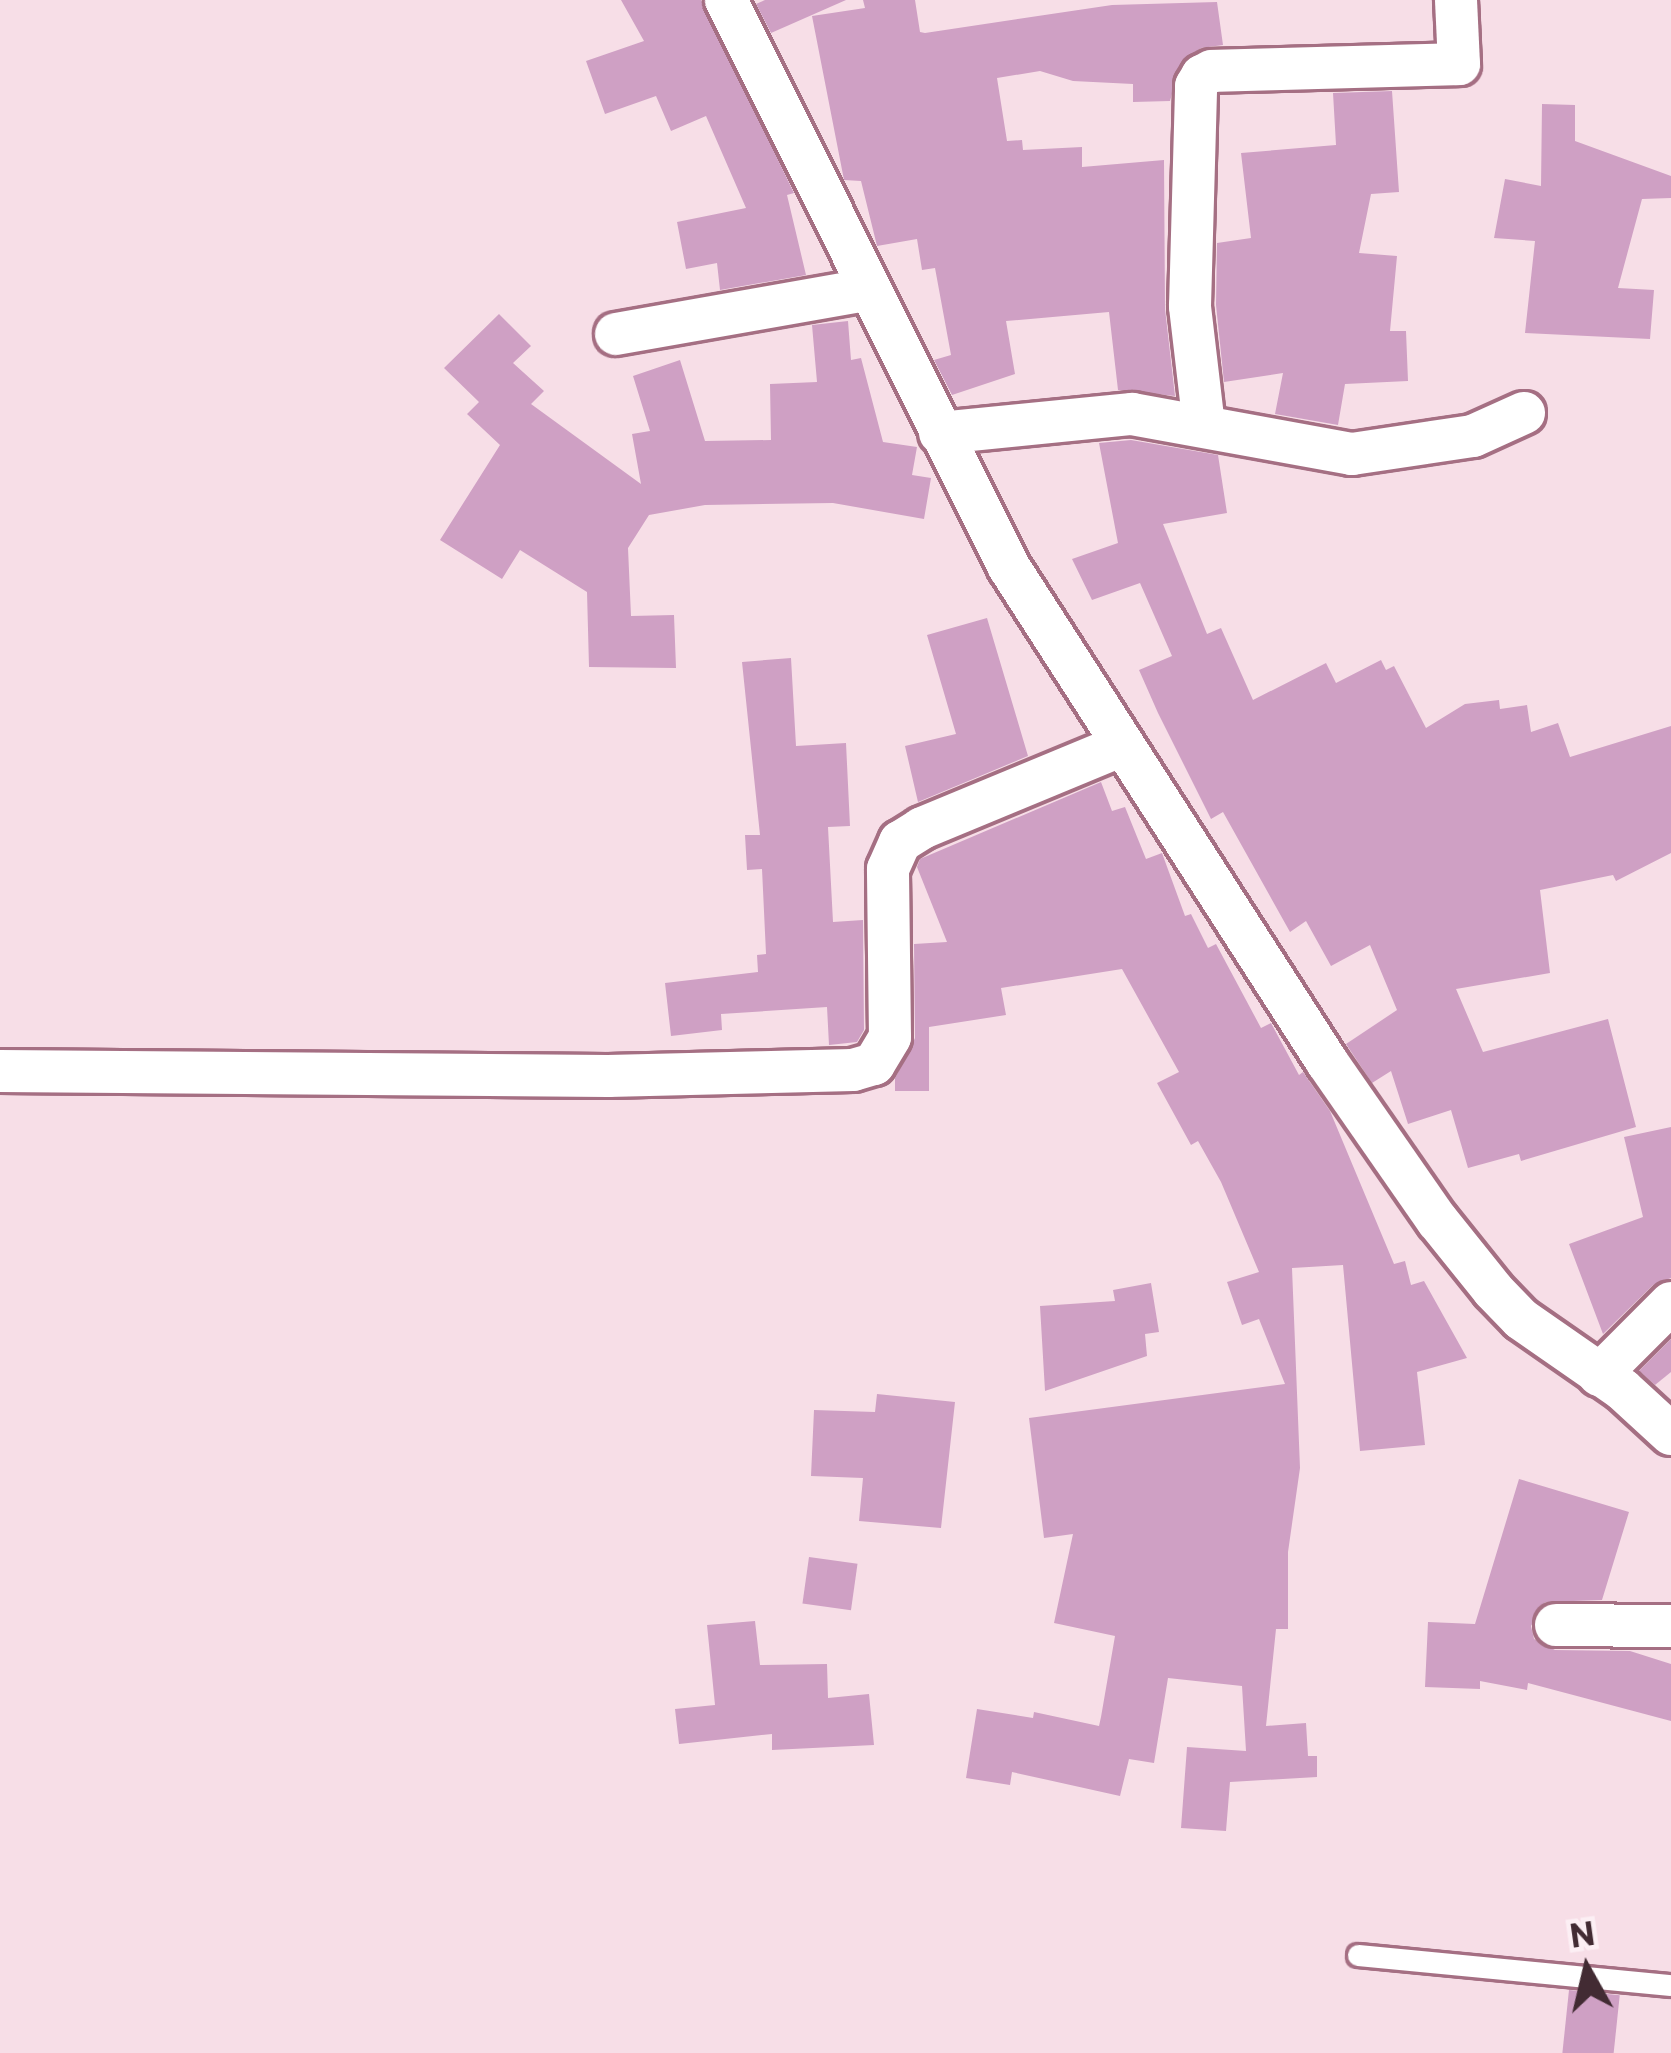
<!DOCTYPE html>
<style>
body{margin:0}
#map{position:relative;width:1671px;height:2053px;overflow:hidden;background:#f7dee7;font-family:Commissioner,sans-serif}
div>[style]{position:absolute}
.building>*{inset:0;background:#cfa0c4;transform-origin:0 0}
.roads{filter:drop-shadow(3px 0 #a56f83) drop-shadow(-3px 0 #a56f83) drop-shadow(0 3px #a56f83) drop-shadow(0 -3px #a56f83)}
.lane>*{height:21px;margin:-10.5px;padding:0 10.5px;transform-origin:10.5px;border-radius:10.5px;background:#fff}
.street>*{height:42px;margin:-21px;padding:0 21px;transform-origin:21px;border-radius:21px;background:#fff}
span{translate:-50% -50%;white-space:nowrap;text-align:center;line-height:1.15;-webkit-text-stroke:10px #fceff4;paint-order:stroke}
.north{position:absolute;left:1527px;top:1909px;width:120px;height:120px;-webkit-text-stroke:9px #fceff4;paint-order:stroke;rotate:352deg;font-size:33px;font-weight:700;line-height:48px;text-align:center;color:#422b33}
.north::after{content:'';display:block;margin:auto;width:42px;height:54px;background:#422b33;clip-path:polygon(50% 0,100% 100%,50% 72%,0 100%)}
</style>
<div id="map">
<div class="building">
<i style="clip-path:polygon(621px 0,701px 0,794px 193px,787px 195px,806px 275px,720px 290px,717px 263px,686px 269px,677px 222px,746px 208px,706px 116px,671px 131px,656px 96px,605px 114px,586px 61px,644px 41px)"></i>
<i style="clip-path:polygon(765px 0,846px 0,771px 33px,756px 4px)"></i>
<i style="clip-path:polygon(863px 0,915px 0,920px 32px,925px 33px,1112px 5px,1217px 2px,1223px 45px,1201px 48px,1181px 62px,1170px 101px,1133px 102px,1133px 84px,1073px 81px,1040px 71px,997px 78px,1007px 141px,1022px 140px,1023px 150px,1082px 147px,1082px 167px,1164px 160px,1165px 309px,1175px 396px,1118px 390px,1109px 312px,1006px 321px,1015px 374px,952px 395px,934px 360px,951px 355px,935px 268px,922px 270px,917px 239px,877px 246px,861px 181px,844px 180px,812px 16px,865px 8px)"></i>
<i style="clip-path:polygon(1392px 91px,1399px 192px,1371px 194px,1359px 253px,1397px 256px,1390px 331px,1406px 331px,1408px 381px,1345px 384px,1338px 425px,1275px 414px,1283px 373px,1224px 382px,1216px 305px,1217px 243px,1251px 238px,1241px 153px,1336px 145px,1333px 93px)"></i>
<i style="clip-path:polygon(1542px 104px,1575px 105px,1575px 141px,1671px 176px,1671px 198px,1642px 199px,1618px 288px,1654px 290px,1650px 339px,1525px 333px,1535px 241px,1494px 238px,1505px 179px,1541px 186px)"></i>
<i style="clip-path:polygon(499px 314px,531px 346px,513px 363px,544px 391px,531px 404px,641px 484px,632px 434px,650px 431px,633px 376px,680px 360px,705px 441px,771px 440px,770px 384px,817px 382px,812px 325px,848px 321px,851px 360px,861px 358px,883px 442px,917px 447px,912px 475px,931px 478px,924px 519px,833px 503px,705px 505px,649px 515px,628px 548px,631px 616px,674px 615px,676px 668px,589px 667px,587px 592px,520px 550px,502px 579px,440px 540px,500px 445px,467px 414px,479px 402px,444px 368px)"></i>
<i style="clip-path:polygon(1131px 440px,1218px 455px,1227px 513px,1163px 524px,1207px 634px,1221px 628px,1253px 700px,1326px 663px,1336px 683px,1381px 660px,1386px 670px,1394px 666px,1426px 728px,1465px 704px,1499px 700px,1500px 709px,1527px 705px,1531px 732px,1558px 723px,1570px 757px,1671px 726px,1671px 853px,1616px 881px,1613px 875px,1540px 890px,1550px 973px,1456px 989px,1483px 1052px,1608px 1019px,1636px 1127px,1521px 1161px,1519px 1154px,1468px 1168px,1451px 1110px,1408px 1124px,1391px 1071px,1372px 1083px,1346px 1044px,1397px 1010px,1370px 945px,1331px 966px,1306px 921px,1290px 932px,1223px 812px,1211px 819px,1158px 713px,1139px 670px,1172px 656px,1140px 583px,1092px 600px,1072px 559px,1118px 543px,1099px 443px)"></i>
<i style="clip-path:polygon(987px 618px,1028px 756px,918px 802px,905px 746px,956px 734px,927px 635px)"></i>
<i style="clip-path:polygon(791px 658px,796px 746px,846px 743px,850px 826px,828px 827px,833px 922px,863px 920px,864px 1030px,857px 1042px,829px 1045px,827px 1007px,721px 1014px,722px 1030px,671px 1036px,665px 983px,758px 972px,757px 955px,766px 954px,762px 869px,747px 870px,745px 835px,760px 835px,742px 662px)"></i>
<i style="clip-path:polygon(1101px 782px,1112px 811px,1125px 807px,1146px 859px,1162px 853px,1185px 916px,1191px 914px,1208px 948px,1216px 944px,1261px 1028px,1271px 1023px,1299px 1075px,1303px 1072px,1330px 1111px,1394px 1264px,1405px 1261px,1411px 1285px,1424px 1281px,1467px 1358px,1417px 1372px,1425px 1445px,1360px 1451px,1343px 1265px,1292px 1268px,1300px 1468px,1288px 1552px,1288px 1629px,1276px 1629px,1266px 1726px,1306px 1723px,1308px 1756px,1317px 1756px,1317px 1777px,1230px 1782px,1226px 1831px,1181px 1828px,1187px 1747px,1246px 1751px,1242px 1686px,1168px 1678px,1154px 1763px,1129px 1759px,1120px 1796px,1012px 1772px,1010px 1785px,966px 1778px,977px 1709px,1033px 1718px,1034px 1712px,1099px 1726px,1101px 1717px,1115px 1636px,1054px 1623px,1073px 1534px,1044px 1538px,1029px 1418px,1285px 1384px,1259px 1319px,1242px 1325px,1227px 1282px,1259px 1272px,1221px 1182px,1198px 1141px,1191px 1145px,1157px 1083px,1179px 1072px,1122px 969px,1001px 988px,1006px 1015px,929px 1027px,929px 1091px,895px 1091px,895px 1078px,915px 1038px,914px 944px,947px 942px,917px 867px,920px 859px)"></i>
<i style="clip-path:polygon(1671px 1127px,1671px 1278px,1653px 1285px,1603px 1334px,1569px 1244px,1643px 1217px,1624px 1137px)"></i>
<i style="clip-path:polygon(1151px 1283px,1159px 1332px,1145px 1334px,1147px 1356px,1045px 1391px,1040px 1306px,1115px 1301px,1113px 1290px)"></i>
<i style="clip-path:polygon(1671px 1339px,1671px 1372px,1655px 1385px,1639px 1371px)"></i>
<i style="clip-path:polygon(877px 1394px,955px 1402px,941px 1528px,859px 1521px,863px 1478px,811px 1476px,814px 1410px,875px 1412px)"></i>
<i style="clip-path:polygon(1519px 1479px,1629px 1512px,1602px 1600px,1545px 1602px,1531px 1626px,1534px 1639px,1555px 1650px,1630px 1651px,1671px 1664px,1671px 1721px,1528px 1683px,1527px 1690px,1480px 1681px,1480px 1689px,1425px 1687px,1428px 1622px,1475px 1624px)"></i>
<i style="left:809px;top:1557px;width:49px;height:47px;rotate:8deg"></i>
<i style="clip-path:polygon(755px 1621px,760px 1665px,827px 1664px,828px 1698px,869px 1694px,874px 1745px,772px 1750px,772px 1734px,679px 1744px,675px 1709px,715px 1705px,707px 1625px)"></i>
<i style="left:1569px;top:1990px;width:51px;height:64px;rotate:6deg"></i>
</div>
<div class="roads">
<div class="lane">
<i style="left:1358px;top:1955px;width:314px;rotate:5.5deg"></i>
</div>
<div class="street">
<i style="left:726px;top:0;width:634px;rotate:63.48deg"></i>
<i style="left:1009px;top:567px;width:588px;rotate:57.28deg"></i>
<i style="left:1327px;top:1062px;width:193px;rotate:55.2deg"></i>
<i style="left:1437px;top:1220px;width:90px;rotate:51.3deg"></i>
<i style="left:1493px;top:1290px;width:40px;rotate:46deg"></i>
<i style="left:1521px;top:1319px;width:124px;rotate:34.8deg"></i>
<i style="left:1623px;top:1390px;width:65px;rotate:42.5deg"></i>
<i style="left:616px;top:334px;width:254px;rotate:-10deg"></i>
<i style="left:1204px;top:426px;width:121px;rotate:-96.7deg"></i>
<i style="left:1190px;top:306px;width:220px;rotate:-88.4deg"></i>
<i style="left:1196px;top:86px;width:12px;rotate:-59deg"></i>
<i style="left:1202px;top:76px;width:11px;rotate:-27deg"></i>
<i style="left:1212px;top:71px;width:247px;rotate:-1.6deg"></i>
<i style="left:1459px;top:64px;width:64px;rotate:-92.7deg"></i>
<i style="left:940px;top:433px;width:193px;rotate:-5.7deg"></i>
<i style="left:1132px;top:414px;width:224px;rotate:10.3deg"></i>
<i style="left:1352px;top:454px;width:122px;rotate:-8.5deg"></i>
<i style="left:1473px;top:436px;width:56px;rotate:-24.3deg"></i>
<i style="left:0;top:1071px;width:608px;rotate:0.47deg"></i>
<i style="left:608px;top:1076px;width:245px;rotate:-1.4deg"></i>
<i style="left:853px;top:1070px;width:22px;rotate:-16deg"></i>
<i style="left:874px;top:1064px;width:31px;rotate:-59deg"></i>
<i style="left:890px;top:1037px;width:168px;rotate:-90.7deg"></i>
<i style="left:888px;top:869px;width:30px;rotate:-66deg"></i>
<i style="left:900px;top:842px;width:26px;rotate:-32deg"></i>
<i style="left:922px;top:828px;width:214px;rotate:-22.5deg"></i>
<i style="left:1599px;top:1375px;width:102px;rotate:-45deg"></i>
<i style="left:1556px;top:1625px;width:115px;rotate:0.5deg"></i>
</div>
</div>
<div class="north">N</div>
</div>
